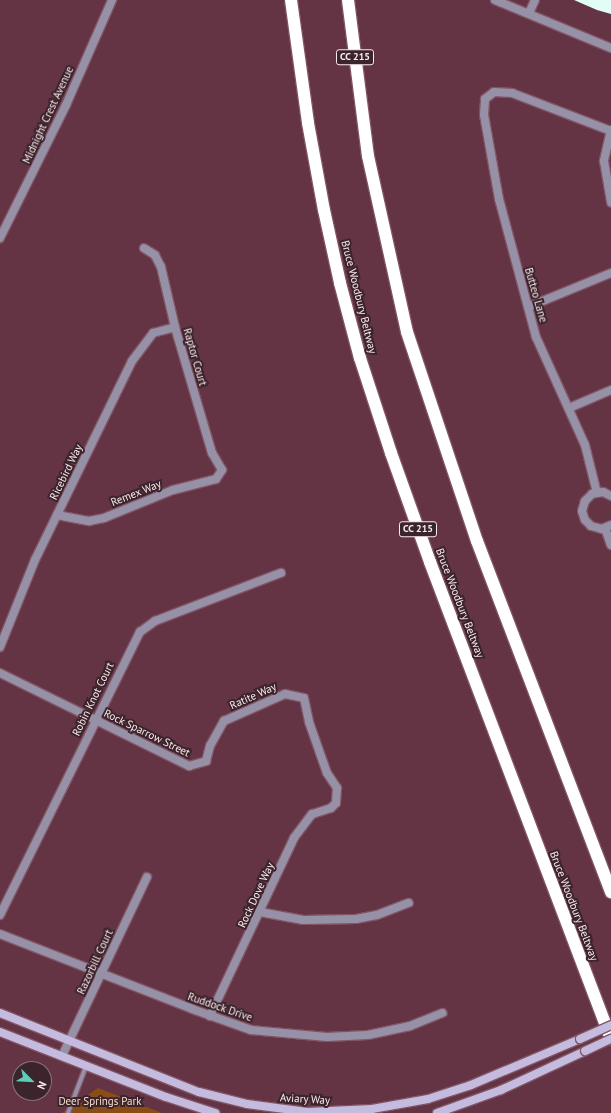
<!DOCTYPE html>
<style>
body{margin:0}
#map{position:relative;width:611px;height:1113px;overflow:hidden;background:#643445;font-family:"PT Sans",sans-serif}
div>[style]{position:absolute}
.green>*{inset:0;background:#8a4d15}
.building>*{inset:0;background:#e2fdf6}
.roads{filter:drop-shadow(1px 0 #805564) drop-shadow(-1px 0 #805564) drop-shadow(0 1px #805564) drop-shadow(0 -1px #805564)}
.service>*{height:4px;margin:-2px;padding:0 2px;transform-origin:2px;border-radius:2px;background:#9791a7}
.minor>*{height:8px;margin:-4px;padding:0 4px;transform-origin:4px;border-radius:4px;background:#9791a7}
.secondary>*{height:8px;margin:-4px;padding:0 4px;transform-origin:4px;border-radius:4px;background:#c5bbde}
.motorway>*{height:12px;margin:-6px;padding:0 6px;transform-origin:6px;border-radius:6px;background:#fff}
.bridges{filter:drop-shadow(1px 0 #805564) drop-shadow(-1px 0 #805564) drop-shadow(0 1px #805564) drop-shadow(0 -1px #805564)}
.secondary-bridge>*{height:8px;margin:-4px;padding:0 4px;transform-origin:4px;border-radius:4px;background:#c5bbde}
span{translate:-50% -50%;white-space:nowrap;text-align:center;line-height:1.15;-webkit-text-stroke:4px #3b242c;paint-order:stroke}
.shield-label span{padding:1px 3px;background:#3b242c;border:1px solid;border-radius:3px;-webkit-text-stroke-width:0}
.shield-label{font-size:10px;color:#fdeaef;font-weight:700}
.street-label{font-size:11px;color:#fdeaef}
.park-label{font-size:11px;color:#f4dcca}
.north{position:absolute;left:12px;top:1061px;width:40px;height:40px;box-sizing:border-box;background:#3b242c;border:1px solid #89737a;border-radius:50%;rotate:114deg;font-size:11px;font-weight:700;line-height:16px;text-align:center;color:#fdeaef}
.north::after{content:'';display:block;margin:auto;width:14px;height:18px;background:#5eceb7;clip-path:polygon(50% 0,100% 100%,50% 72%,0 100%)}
</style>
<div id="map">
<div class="green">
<i style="clip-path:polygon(98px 1088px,162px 1113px,62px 1113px)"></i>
</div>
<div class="building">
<i style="clip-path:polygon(574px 0,611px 0,611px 14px,597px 10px)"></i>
</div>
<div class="roads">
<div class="service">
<i style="left:68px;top:1113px;width:50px;rotate:-69deg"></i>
</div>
<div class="minor">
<i style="left:495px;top:0;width:126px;rotate:22.5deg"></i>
<i style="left:529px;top:13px;width:14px;rotate:-65deg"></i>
<i style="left:611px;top:130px;width:32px;rotate:103deg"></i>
<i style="left:604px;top:161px;width:42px;rotate:80.3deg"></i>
<i style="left:0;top:238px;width:148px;rotate:-63.6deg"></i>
<i style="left:66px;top:105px;width:115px;rotate:-66.3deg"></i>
<i style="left:528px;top:307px;width:90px;rotate:-22.3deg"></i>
<i style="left:569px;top:408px;width:46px;rotate:-23.2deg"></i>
<i style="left:597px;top:493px;width:49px;rotate:-104deg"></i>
<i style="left:585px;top:445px;width:119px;rotate:-114.4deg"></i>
<i style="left:536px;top:337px;width:143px;rotate:-105deg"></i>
<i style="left:499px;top:199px;width:85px;rotate:-100.1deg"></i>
<i style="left:484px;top:115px;width:16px;rotate:-86deg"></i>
<i style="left:485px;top:99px;width:11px;rotate:-38deg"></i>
<i style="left:494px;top:92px;width:18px;rotate:3deg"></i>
<i style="left:512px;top:93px;width:106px;rotate:21deg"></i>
<i style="left:611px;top:496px;width:9px;rotate:-153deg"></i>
<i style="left:603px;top:492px;width:11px;rotate:170deg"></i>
<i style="left:592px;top:494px;width:10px;rotate:135deg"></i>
<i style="left:585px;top:501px;width:10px;rotate:107deg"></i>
<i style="left:582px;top:511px;width:9px;rotate:72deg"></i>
<i style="left:585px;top:520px;width:8px;rotate:45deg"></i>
<i style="left:591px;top:526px;width:11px;rotate:15deg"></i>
<i style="left:602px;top:529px;width:10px;rotate:-24deg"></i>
<i style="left:57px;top:515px;width:33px;rotate:11deg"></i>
<i style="left:89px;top:521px;width:15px;rotate:-11deg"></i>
<i style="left:104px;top:518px;width:74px;rotate:-22.1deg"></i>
<i style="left:173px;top:490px;width:44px;rotate:-14.3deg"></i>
<i style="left:216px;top:479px;width:11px;rotate:-56deg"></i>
<i style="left:222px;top:470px;width:20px;rotate:-120deg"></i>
<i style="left:212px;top:453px;width:131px;rotate:-106.4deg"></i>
<i style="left:175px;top:327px;width:62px;rotate:-103.1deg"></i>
<i style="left:161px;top:267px;width:13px;rotate:-117deg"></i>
<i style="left:155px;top:255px;width:13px;rotate:-148deg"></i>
<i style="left:605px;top:528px;width:18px;rotate:71deg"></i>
<i style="left:0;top:647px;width:94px;rotate:-68.1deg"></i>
<i style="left:35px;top:560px;width:221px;rotate:-64deg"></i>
<i style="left:132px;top:361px;width:35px;rotate:-53deg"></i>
<i style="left:153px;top:333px;width:23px;rotate:-15deg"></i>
<i style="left:0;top:673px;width:211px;rotate:26.2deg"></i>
<i style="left:189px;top:766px;width:18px;rotate:-16deg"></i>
<i style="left:206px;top:761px;width:16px;rotate:-75deg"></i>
<i style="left:210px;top:746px;width:29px;rotate:-61deg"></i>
<i style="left:224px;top:721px;width:67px;rotate:-23.9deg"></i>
<i style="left:285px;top:694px;width:19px;rotate:12deg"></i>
<i style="left:304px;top:698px;width:25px;rotate:78deg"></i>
<i style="left:309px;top:722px;width:54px;rotate:70.6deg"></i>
<i style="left:327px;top:773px;width:18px;rotate:56deg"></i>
<i style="left:337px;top:788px;width:15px;rotate:94deg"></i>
<i style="left:336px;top:803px;width:7px;rotate:135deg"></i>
<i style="left:331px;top:808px;width:20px;rotate:162deg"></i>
<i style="left:312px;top:814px;width:30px;rotate:127deg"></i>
<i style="left:294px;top:838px;width:197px;rotate:115.3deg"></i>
<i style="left:260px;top:912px;width:44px;rotate:10.5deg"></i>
<i style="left:303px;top:920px;width:53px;rotate:-1.1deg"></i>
<i style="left:356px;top:919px;width:21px;rotate:-11deg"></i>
<i style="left:377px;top:915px;width:34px;rotate:-21deg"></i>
<i style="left:0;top:915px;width:316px;rotate:-63.7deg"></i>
<i style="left:140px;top:632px;width:19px;rotate:-36deg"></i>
<i style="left:155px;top:621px;width:135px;rotate:-20.9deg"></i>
<i style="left:0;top:934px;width:206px;rotate:21.3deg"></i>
<i style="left:192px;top:1009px;width:63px;rotate:19.6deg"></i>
<i style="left:251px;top:1030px;width:76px;rotate:5.3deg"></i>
<i style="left:327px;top:1037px;width:41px;rotate:-2.8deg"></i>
<i style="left:368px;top:1035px;width:43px;rotate:-12.1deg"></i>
<i style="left:410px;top:1026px;width:35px;rotate:-22deg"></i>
<i style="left:62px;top:1056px;width:198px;rotate:-64.6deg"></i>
</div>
<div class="secondary">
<i style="left:0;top:1013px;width:214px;rotate:21.7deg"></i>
<i style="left:199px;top:1092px;width:49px;rotate:14deg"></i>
<i style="left:247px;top:1104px;width:61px;rotate:7.6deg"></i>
<i style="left:307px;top:1112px;width:65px;rotate:-2.6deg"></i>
<i style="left:372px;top:1109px;width:57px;rotate:-10.1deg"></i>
<i style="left:428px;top:1099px;width:45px;rotate:-18deg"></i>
<i style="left:471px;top:1085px;width:118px;rotate:-22.9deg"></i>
<i style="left:0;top:1032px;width:178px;rotate:21.4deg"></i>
<i style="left:166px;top:1097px;width:52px;rotate:18.1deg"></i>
<i style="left:437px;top:1113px;width:68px;rotate:-19.8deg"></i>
<i style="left:501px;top:1090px;width:93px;rotate:-24.9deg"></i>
</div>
<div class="motorway">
<i style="left:291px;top:0;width:124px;rotate:82.1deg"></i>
<i style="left:308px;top:123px;width:88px;rotate:79.6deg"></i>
<i style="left:324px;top:210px;width:75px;rotate:77.6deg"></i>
<i style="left:340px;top:283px;width:78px;rotate:75.1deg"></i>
<i style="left:360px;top:358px;width:100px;rotate:71.9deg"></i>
<i style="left:391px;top:453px;width:116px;rotate:70.3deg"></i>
<i style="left:430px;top:562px;width:510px;rotate:69.22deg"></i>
<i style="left:348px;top:0;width:157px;rotate:82.7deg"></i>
<i style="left:368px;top:156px;width:180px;rotate:77.5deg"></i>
<i style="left:407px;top:332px;width:220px;rotate:71.5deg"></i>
<i style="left:477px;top:541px;width:376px;rotate:69.1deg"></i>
</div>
</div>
<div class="bridges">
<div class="secondary-bridge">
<i style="left:580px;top:1039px;width:34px;rotate:-24deg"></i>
<i style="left:585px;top:1051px;width:29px;rotate:-25deg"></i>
</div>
</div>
<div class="shield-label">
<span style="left:355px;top:57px">CC 215</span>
<span style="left:418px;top:529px">CC 215</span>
</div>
<div class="street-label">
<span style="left:48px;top:115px;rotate:-65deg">Midnight Crest Avenue</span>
<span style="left:536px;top:295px;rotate:74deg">Butteo Lane</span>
<span style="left:359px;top:297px;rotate:76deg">Bruce Woodbury Beltway</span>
<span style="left:195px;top:357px;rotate:74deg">Raptor Court</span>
<span style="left:66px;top:472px;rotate:-64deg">Ricebird Way</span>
<span style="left:136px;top:493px;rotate:-22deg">Remex Way</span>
<span style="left:460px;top:603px;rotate:69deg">Bruce Woodbury Beltway</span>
<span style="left:253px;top:696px;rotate:-24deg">Ratite Way</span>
<span style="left:93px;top:699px;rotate:-64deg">Robin Knot Court</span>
<span style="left:147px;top:733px;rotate:26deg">Rock Sparrow Street</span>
<span style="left:256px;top:895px;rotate:-65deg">Rock Dove Way</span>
<span style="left:574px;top:906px;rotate:69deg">Bruce Woodbury Beltway</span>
<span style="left:95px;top:962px;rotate:-65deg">Razorbill Court</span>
<span style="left:220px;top:1007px;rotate:19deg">Ruddock Drive</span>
<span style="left:305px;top:1099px;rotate:3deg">Aviary Way</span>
</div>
<div class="park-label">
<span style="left:100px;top:1101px">Deer Springs Park</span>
</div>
<div class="north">N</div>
</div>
